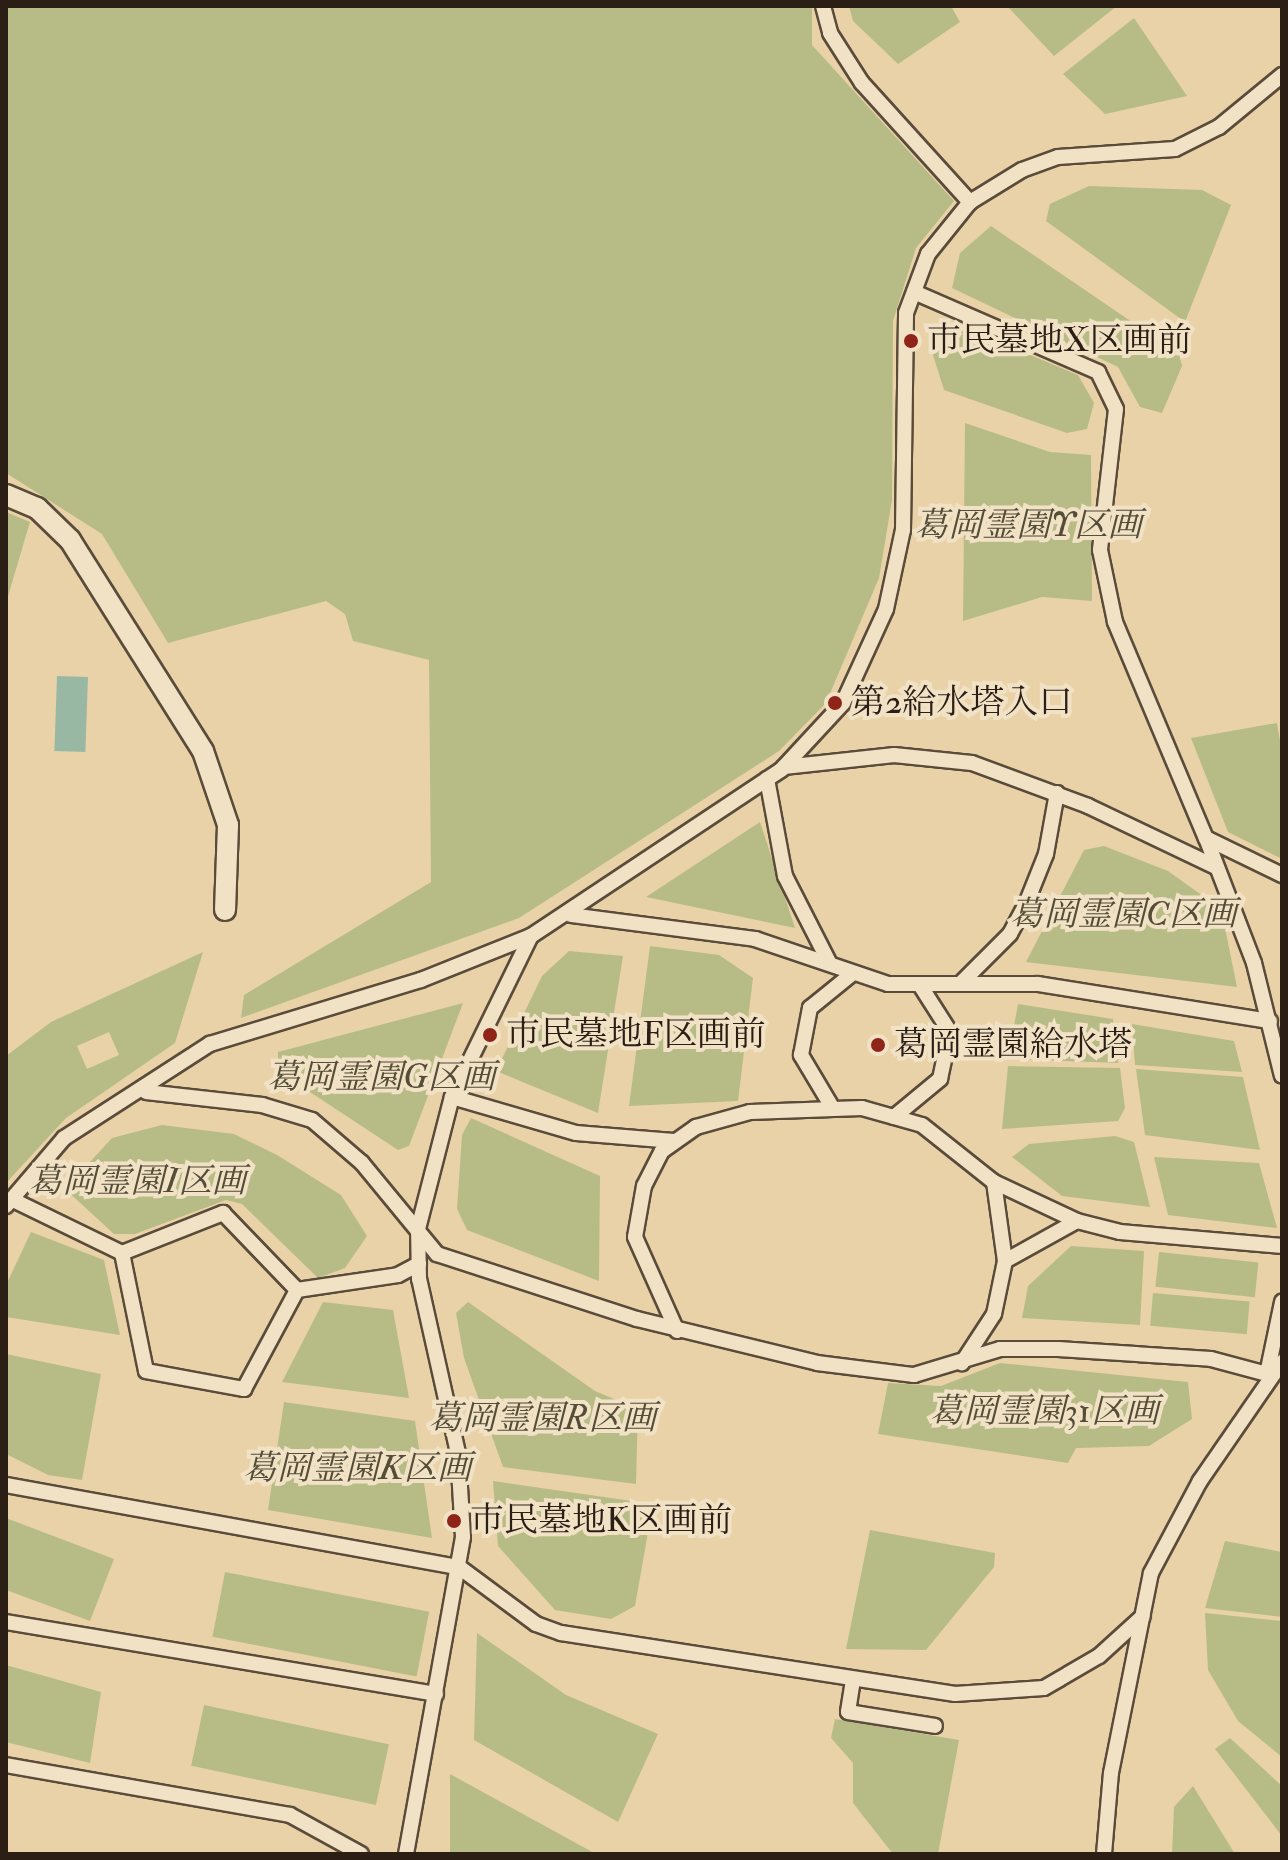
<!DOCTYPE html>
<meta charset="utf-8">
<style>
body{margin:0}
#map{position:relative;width:1288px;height:1860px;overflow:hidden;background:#e9d2a8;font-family:"IM FELL Double Pica","Noto Serif JP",serif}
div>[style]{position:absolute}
.green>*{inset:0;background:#b7bc87;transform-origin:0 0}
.water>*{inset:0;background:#99b8a3;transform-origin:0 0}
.roads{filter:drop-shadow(2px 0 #5a4b3a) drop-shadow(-2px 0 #5a4b3a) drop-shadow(0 2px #5a4b3a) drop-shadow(0 -2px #5a4b3a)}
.street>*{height:14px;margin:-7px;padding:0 7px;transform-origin:7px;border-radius:7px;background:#f1e2c6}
.secondary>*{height:20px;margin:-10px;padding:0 10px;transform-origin:10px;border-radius:10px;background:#f1e2c6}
.dots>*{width:22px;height:22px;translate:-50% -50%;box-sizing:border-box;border:4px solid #f1e2c6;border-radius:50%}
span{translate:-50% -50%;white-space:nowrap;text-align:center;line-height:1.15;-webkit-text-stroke:8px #f1e2c6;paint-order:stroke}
.poi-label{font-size:34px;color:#2a1e15}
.left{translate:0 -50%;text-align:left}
.park-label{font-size:34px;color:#544d37;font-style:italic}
.frame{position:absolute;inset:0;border:8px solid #2a1e15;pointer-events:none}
</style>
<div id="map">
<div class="green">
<i style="clip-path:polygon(6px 6px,812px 6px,812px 45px,954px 201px,916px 248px,893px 321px,892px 500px,879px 578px,826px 703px,779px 751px,519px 918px,241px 1018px,244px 995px,431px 882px,429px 660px,353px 641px,345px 614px,326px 601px,168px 643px,102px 534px,6px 473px)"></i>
<i style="clip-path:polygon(849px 6px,951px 6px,960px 22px,898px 64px,853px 21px)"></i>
<i style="clip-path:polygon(1007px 6px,1117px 6px,1054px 56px)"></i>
<i style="clip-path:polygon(1134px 18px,1187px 96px,1105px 114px,1063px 74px)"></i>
<i style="clip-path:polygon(1089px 186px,1202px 190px,1231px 205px,1185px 322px,1046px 221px,1050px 204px)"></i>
<i style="clip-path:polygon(991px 226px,1179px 354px,1182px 366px,1162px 413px,1140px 407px,1118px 367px,952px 288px,960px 253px)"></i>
<i style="clip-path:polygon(954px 323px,1078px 375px,1094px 403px,1087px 429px,1067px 433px,944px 390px,933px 355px)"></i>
<i style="clip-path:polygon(965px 423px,1050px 452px,1091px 455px,1092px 601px,1042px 597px,963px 621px)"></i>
<i style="clip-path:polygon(6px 512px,30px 522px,6px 603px)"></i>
<i style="clip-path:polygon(1277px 723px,1282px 753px,1282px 859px,1228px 832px,1191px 738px)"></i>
<i style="clip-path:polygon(760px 822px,795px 928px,646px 897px)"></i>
<i style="clip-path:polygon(1104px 846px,1168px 871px,1203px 896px,1223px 918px,1237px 987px,1026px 962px,1084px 850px)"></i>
<i style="clip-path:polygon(650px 946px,719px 955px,753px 978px,738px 1101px,629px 1106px)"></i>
<i style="clip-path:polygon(569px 951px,623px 956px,598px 1113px,496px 1071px,542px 976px)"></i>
<i style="clip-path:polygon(evenodd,203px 952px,175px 1043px,66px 1118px,6px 1183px,6px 1056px,51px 1022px,203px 952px,109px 1032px,119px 1055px,87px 1069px,77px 1046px,109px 1032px)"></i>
<i style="clip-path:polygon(463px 1003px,409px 1146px,398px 1150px,278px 1071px,278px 1052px)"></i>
<i style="clip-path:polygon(1018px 1004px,1113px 1019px,1118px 1063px,1008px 1059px)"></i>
<i style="clip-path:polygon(1132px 1024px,1234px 1041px,1242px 1072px,1135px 1065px)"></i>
<i style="clip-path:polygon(1008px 1066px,1120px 1068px,1125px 1108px,1118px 1121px,1002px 1129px)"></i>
<i style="clip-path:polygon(1136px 1069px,1243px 1077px,1260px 1150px,1145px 1135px)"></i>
<i style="clip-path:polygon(471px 1118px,600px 1176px,599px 1281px,467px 1230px,457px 1209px,462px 1135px)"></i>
<i style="clip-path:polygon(162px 1125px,234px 1134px,277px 1155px,341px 1195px,367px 1236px,345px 1268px,318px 1278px,242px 1204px,226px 1200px,135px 1234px,114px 1234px,65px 1189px,112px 1138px)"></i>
<i style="clip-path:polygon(1115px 1136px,1134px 1142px,1150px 1207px,1062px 1196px,1012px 1157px,1029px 1144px)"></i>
<i style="clip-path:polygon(1154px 1157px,1259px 1163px,1277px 1228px,1168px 1215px)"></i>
<i style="clip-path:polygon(31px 1232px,104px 1260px,120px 1335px,6px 1317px,6px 1285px)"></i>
<i style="clip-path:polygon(1071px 1246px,1144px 1251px,1140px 1325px,1022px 1318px,1028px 1286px)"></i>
<i style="left:1159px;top:1252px;width:100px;height:35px;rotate:6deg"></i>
<i style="left:1153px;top:1293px;width:97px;height:33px;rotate:5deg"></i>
<i style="clip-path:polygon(323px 1302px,393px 1310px,409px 1398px,282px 1382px)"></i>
<i style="clip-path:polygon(468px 1302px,595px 1391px,638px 1409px,636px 1484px,503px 1467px,464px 1358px,456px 1313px)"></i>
<i style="clip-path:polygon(6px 1354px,101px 1374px,82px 1480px,48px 1475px,6px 1454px)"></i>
<i style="clip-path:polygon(1000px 1363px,1188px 1382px,1192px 1419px,1149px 1446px,1076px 1448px,1068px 1463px,878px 1434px,888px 1383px,941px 1386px)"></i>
<i style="clip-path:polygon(284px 1402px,415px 1421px,432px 1538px,268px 1510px)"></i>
<i style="clip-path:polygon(493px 1481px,653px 1504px,635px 1606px,611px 1619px,555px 1610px,498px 1546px)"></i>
<i style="clip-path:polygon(6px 1518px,114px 1559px,90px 1621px,6px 1590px)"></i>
<i style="clip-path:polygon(870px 1530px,995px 1553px,994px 1567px,926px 1650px,846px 1649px)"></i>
<i style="clip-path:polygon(1225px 1541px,1282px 1552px,1282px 1617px,1205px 1608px)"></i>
<i style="left:225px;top:1572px;width:208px;height:66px;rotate:11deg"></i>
<i style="clip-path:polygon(1205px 1613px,1282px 1621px,1282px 1757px,1238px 1721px,1208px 1670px)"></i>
<i style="clip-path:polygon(477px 1633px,566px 1695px,658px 1734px,618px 1822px,474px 1740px)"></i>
<i style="clip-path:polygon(6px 1665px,101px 1692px,90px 1763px,6px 1742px)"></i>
<i style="left:204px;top:1705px;width:189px;height:62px;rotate:12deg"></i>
<i style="clip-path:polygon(835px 1719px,959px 1740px,938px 1854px,893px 1854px,853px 1803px,853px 1763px,831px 1738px)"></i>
<i style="clip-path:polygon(1230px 1738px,1282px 1786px,1282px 1836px,1215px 1749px)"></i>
<i style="clip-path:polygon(450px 1774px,596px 1854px,450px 1854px)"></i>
<i style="clip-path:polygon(1193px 1786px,1235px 1854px,1172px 1854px,1174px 1807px)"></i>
</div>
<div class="water">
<i style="left:57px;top:676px;width:31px;height:75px;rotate:2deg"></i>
</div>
<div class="roads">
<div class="street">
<i style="left:823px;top:6px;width:28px;rotate:75deg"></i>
<i style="left:830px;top:33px;width:59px;rotate:57.4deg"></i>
<i style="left:862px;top:83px;width:161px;rotate:47.8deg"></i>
<i style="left:914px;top:292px;width:201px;rotate:23.5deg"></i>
<i style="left:1098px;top:372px;width:41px;rotate:64.1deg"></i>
<i style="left:1116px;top:409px;width:142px;rotate:96.5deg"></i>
<i style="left:1100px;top:550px;width:74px;rotate:78.2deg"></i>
<i style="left:1115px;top:622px;width:234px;rotate:67.2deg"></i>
<i style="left:1206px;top:838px;width:85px;rotate:26deg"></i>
<i style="left:784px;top:767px;width:111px;rotate:-6.2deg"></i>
<i style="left:894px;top:755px;width:78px;rotate:5.9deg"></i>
<i style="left:972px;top:763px;width:124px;rotate:20.3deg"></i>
<i style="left:1088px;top:806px;width:142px;rotate:25.5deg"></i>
<i style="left:767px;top:779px;width:99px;rotate:79.5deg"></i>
<i style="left:785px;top:876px;width:97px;rotate:62.9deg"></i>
<i style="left:1206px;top:838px;width:134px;rotate:69deg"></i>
<i style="left:1254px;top:963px;width:116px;rotate:76.1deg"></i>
<i style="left:571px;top:915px;width:186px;rotate:7.4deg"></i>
<i style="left:755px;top:939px;width:140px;rotate:18.7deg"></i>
<i style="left:888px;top:984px;width:150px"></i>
<i style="left:1038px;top:984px;width:235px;rotate:9.1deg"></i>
<i style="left:961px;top:983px;width:69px;rotate:-45deg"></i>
<i style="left:1010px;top:934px;width:34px;rotate:-62deg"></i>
<i style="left:1026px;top:904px;width:54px;rotate:-68.2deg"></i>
<i style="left:1046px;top:854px;width:62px;rotate:-79.8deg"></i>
<i style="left:146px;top:1092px;width:117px;rotate:6.4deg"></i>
<i style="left:262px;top:1105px;width:52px;rotate:16.7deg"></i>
<i style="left:312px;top:1120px;width:66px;rotate:40.7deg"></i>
<i style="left:362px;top:1163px;width:118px;rotate:50.5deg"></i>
<i style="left:437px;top:1254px;width:210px;rotate:18deg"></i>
<i style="left:637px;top:1319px;width:185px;rotate:13.7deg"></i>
<i style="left:817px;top:1363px;width:98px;rotate:7.1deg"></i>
<i style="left:914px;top:1375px;width:90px;rotate:-16.8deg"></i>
<i style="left:1000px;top:1349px;width:58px"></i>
<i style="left:1058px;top:1349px;width:153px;rotate:3.7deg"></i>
<i style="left:1211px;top:1359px;width:58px;rotate:15deg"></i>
<i style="left:1267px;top:1374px;width:74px;rotate:-78.2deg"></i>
<i style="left:452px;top:1097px;width:129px;rotate:16.2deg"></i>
<i style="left:576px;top:1133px;width:98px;rotate:4.7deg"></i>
<i style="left:832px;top:1107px;width:61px;rotate:-120.8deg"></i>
<i style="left:801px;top:1055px;width:48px;rotate:-79.2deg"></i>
<i style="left:810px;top:1008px;width:55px;rotate:-39.1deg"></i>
<i style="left:894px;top:1117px;width:60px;rotate:-39.6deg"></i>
<i style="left:940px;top:1079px;width:25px;rotate:-78deg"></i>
<i style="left:945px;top:1055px;width:24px;rotate:-78deg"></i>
<i style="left:950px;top:1032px;width:56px;rotate:-122.6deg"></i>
<i style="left:994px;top:1182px;width:92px;rotate:25.2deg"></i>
<i style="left:1077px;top:1221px;width:44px;rotate:14.3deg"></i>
<i style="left:1120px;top:1232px;width:163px;rotate:4.9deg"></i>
<i style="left:11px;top:1199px;width:123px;rotate:25.9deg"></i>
<i style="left:122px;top:1253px;width:109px;rotate:-21.6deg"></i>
<i style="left:223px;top:1213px;width:107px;rotate:46.1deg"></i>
<i style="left:297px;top:1290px;width:102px;rotate:-8.4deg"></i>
<i style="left:398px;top:1275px;width:24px;rotate:-28deg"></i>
<i style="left:6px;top:1206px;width:89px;rotate:-49.5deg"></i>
<i style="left:64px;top:1138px;width:174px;rotate:-32.8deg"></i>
<i style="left:210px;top:1044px;width:220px;rotate:-16.9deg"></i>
<i style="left:421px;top:980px;width:118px;rotate:-21.8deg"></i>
<i style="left:531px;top:936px;width:300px;rotate:-33.6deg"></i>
<i style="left:781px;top:770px;width:91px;rotate:-47.2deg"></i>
<i style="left:843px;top:703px;width:103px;rotate:-65.4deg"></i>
<i style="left:886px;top:609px;width:81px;rotate:-77.9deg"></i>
<i style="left:903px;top:530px;width:217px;rotate:-89.2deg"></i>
<i style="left:906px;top:313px;width:63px;rotate:-69.6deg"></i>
<i style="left:928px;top:254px;width:67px;rotate:-51.1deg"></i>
<i style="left:970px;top:202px;width:61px;rotate:-31.6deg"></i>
<i style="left:1022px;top:170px;width:38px;rotate:-20deg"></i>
<i style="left:1058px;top:157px;width:117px;rotate:-3.9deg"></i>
<i style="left:1175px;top:149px;width:49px;rotate:-26.6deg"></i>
<i style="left:1219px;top:127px;width:82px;rotate:-39.5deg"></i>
<i style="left:122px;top:1253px;width:120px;rotate:78.5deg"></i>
<i style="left:146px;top:1371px;width:100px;rotate:10.4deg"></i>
<i style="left:244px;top:1389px;width:112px;rotate:-61.8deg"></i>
<i style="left:1005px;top:1261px;width:82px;rotate:-29.1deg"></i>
<i style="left:677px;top:1331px;width:103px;rotate:-114.1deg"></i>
<i style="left:635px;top:1237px;width:52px;rotate:-80deg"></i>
<i style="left:644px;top:1186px;width:39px;rotate:-63deg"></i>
<i style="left:662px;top:1151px;width:42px;rotate:-35.2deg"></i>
<i style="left:696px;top:1127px;width:56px;rotate:-15.5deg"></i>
<i style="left:750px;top:1112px;width:112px;rotate:-2deg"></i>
<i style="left:862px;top:1108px;width:62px;rotate:15.8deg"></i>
<i style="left:922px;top:1125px;width:92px;rotate:38.4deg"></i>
<i style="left:994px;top:1182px;width:80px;rotate:82.1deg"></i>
<i style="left:1005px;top:1261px;width:54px;rotate:101.7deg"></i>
<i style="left:994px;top:1314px;width:59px;rotate:123.1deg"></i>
<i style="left:6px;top:1485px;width:460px;rotate:10.3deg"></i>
<i style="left:459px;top:1567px;width:96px;rotate:36.5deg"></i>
<i style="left:536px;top:1624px;width:27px;rotate:20deg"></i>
<i style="left:561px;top:1633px;width:399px;rotate:8.8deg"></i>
<i style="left:955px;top:1694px;width:89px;rotate:-3.9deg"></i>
<i style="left:1044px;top:1688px;width:64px;rotate:-30.2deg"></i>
<i style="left:1099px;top:1656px;width:59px;rotate:-42.3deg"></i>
<i style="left:6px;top:1622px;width:436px;rotate:9.5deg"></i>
<i style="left:853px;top:1680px;width:32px;rotate:99deg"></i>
<i style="left:848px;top:1712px;width:88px;rotate:9.1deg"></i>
<i style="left:6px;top:1765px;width:288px;rotate:10deg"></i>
<i style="left:290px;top:1815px;width:81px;rotate:28.8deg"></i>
<i style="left:406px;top:1854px;width:322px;rotate:-79.8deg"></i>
<i style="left:463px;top:1537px;width:84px;rotate:-93.4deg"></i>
<i style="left:458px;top:1453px;width:178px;rotate:-102.6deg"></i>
<i style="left:419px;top:1279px;width:50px;rotate:-91.1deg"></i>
<i style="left:418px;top:1229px;width:136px;rotate:-75.6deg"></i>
<i style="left:452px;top:1097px;width:179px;rotate:-63.9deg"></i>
<i style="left:1104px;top:1854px;width:81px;rotate:-85.1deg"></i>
<i style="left:1111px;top:1773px;width:204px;rotate:-78.7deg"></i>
<i style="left:1151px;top:1573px;width:104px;rotate:-62deg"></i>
<i style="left:1200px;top:1481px;width:145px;rotate:-55.4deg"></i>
</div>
<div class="secondary">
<i style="left:6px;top:495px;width:34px;rotate:23deg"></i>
<i style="left:37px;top:508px;width:46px;rotate:44.1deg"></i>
<i style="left:70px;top:540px;width:249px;rotate:57.8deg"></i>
<i style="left:203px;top:751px;width:78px;rotate:71.3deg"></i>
<i style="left:228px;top:825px;width:85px;rotate:92deg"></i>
</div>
</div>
<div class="dots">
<i style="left:911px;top:341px;background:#8f2418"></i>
<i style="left:835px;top:703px;background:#8f2418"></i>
<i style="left:490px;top:1035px;background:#8f2418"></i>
<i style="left:878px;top:1045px;background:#8f2418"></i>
<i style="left:454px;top:1521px;background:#8f2418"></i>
</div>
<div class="poi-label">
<span class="left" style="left:927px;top:341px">市民墓地X区画前</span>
<span class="left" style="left:851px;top:703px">第2給水塔入口</span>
<span class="left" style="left:506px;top:1035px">市民墓地F区画前</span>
<span class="left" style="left:894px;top:1045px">葛岡霊園給水塔</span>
<span class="left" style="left:470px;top:1521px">市民墓地K区画前</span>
</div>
<div class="park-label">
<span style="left:1028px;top:526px">葛岡霊園Y区画</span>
<span style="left:1123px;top:915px">葛岡霊園C区画</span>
<span style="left:381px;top:1078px">葛岡霊園G区画</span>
<span style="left:137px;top:1182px">葛岡霊園I区画</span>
<span style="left:1044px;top:1412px">葛岡霊園31区画</span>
<span style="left:542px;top:1419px">葛岡霊園R区画</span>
<span style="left:357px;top:1469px">葛岡霊園K区画</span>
</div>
<div class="frame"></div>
</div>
